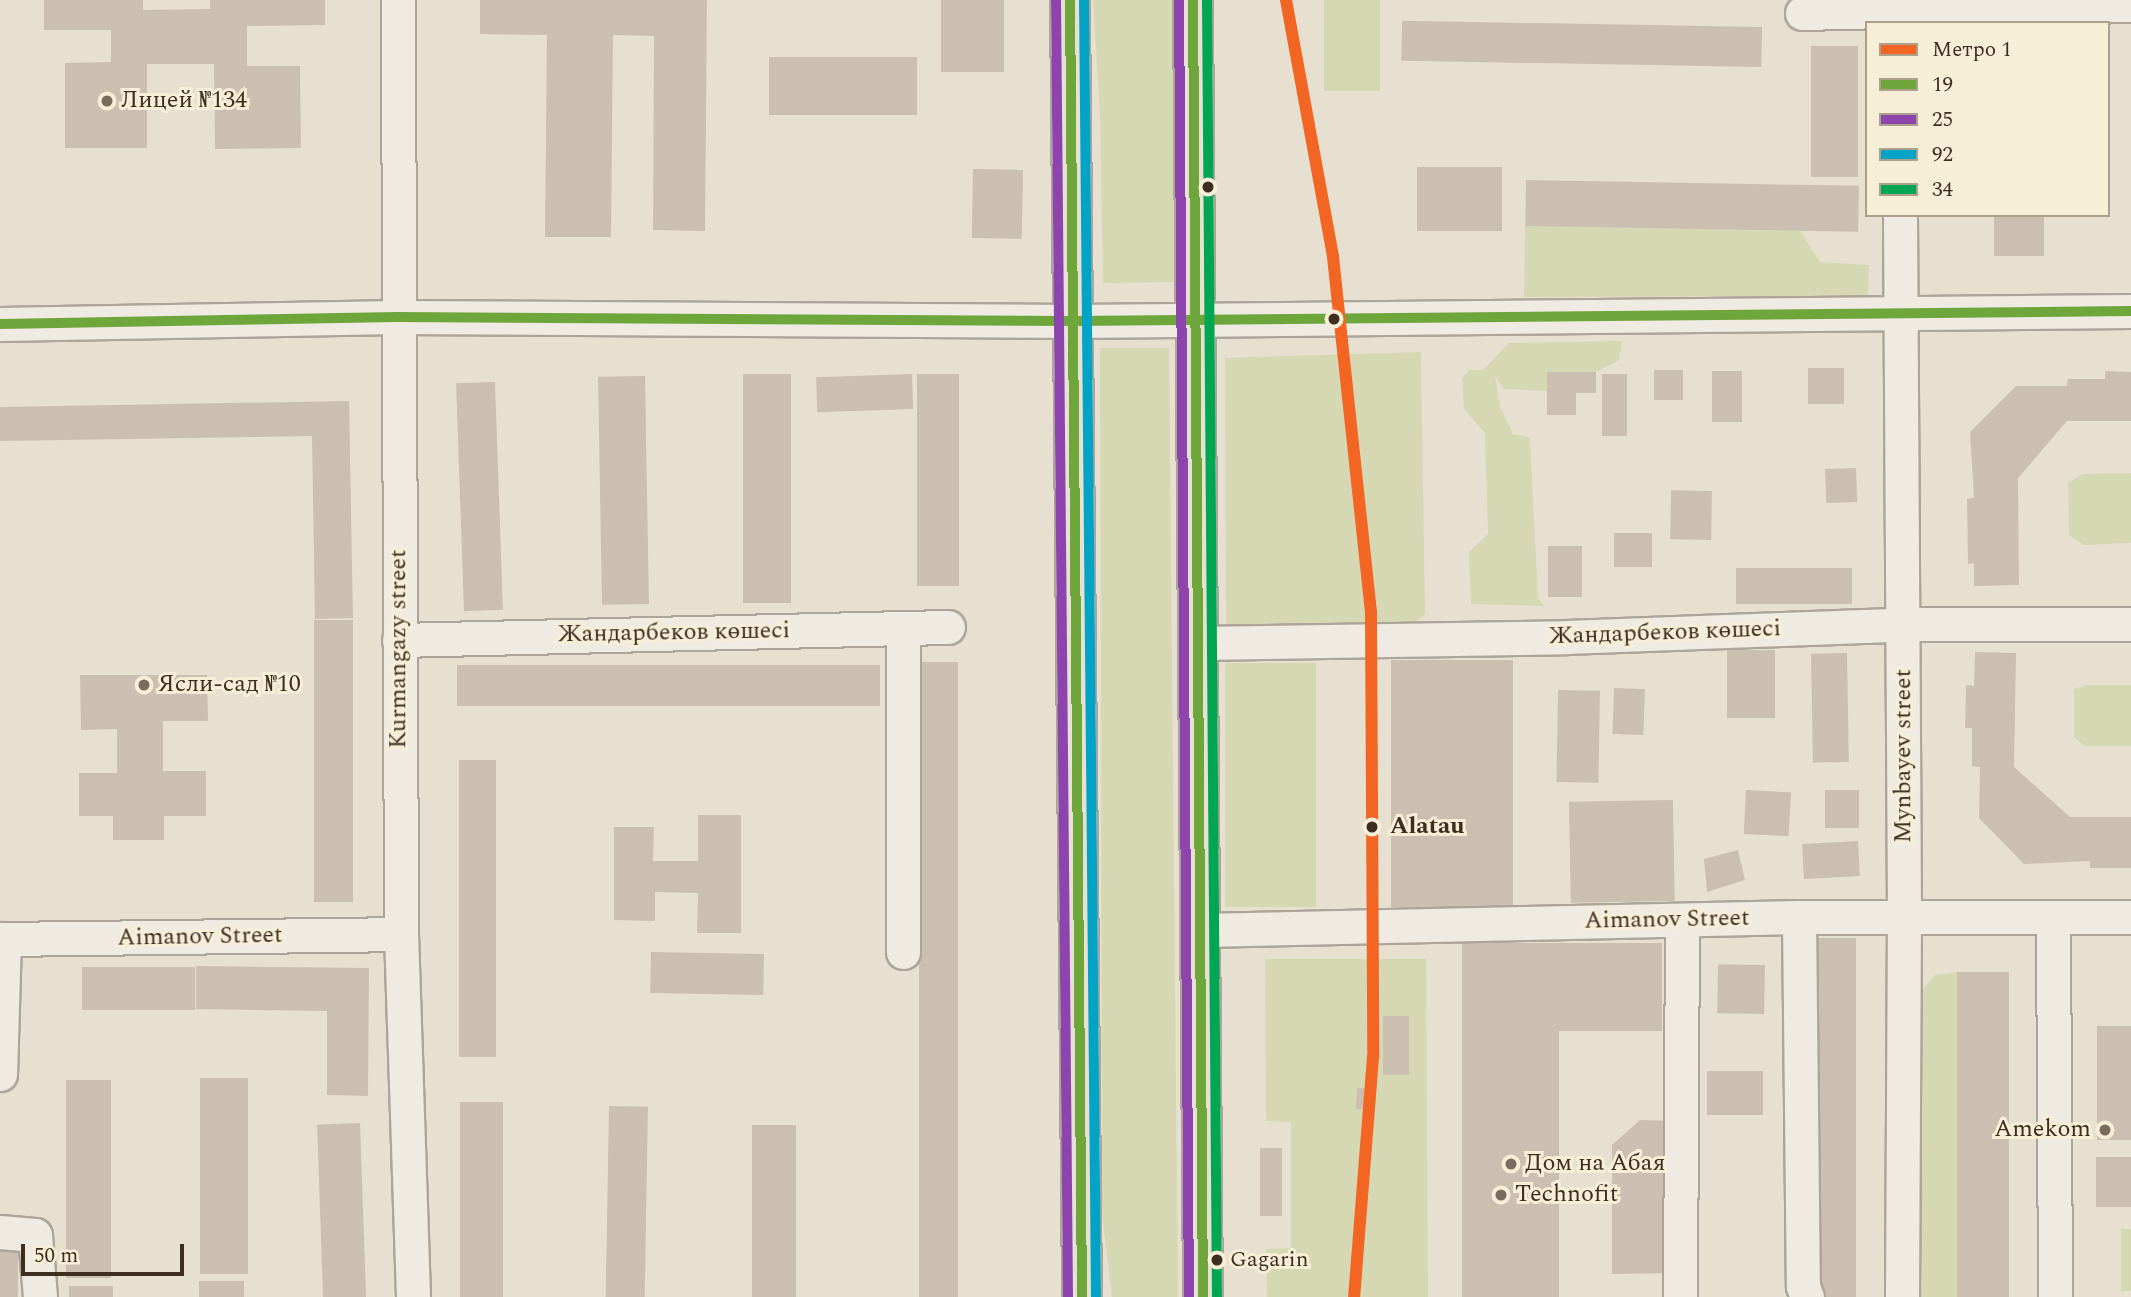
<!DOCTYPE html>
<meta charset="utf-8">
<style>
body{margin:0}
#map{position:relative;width:2131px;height:1297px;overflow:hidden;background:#e7e0d1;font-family:Spectral,serif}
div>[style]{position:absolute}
.green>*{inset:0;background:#d6d7b3;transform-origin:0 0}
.building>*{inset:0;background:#cbbfb2;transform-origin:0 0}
.roads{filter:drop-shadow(2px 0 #ada599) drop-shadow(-2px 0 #ada599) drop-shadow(0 2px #ada599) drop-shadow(0 -2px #ada599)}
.minor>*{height:33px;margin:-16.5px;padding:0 16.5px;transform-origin:16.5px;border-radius:16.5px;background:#efebe3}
.major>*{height:38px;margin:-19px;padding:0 19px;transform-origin:19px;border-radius:19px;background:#e6e1d4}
.bus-1>*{height:10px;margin:-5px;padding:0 5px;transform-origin:5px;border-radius:5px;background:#6ea63c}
.bus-2>*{height:10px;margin:-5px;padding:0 5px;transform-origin:5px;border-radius:5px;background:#8e44ad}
.bus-3>*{height:10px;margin:-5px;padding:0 5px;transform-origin:5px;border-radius:5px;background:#03a3c5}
.bus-4>*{height:10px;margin:-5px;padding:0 5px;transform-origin:5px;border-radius:5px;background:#00a651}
.metro-1>*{height:12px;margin:-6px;padding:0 6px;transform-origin:6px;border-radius:6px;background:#f26522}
.dots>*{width:19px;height:19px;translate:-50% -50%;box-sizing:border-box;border:4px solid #f7eed8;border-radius:50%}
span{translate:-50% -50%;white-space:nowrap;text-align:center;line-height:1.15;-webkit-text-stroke:6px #f7eed8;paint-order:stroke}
.bus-label{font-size:22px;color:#3d2e20}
.left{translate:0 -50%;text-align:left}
.poi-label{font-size:24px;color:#3d2e20}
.right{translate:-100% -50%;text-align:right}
.street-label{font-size:24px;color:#3d2e20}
.stop-label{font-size:24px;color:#3d2e20;font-weight:700}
.legend{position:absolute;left:1865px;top:21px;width:245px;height:196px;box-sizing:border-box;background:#f7eed8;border:2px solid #ada18e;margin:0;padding:9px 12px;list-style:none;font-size:21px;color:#3d2e20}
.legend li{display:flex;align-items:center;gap:14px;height:35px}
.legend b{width:35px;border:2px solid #ada18e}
.scale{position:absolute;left:21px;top:1244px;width:163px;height:32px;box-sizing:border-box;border:4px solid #3d2e20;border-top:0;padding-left:9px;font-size:21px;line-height:24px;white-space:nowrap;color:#3d2e20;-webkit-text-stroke:5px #f7eed8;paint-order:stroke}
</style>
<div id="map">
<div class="green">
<i style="clip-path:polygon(1093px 0,1177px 0,1179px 282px,1103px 283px,1100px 114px)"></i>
<i style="left:1324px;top:0;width:56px;height:91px"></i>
<i style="clip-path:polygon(1525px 226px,1800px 231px,1820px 262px,1869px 265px,1868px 296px,1524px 297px)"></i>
<i style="clip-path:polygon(1623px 341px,1618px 361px,1596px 372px,1548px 372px,1547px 391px,1503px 389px,1495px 376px,1500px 406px,1513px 434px,1530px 438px,1538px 598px,1544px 606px,1471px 604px,1469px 552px,1488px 534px,1485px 433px,1464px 409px,1462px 379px,1469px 370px,1483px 370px,1509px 343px)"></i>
<i style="clip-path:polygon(1100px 348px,1169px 348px,1178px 1297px,1112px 1297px,1102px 1215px)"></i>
<i style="clip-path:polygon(1421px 352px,1425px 614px,1412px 625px,1226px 626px,1225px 358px)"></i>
<i style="clip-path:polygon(2131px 473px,2131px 543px,2084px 545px,2069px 535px,2068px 483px,2082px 474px)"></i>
<i style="left:1316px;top:663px;width:244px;height:91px;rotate:90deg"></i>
<i style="clip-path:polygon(2086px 685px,2131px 685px,2131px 746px,2085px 746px,2074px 737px,2074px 689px)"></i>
<i style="clip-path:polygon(1265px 959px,1426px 959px,1428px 1297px,1267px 1297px,1266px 1249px,1291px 1248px,1291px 1122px,1266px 1121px)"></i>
<i style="clip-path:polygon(1957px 972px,1961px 1297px,1915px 1297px,1912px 1002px,1935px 975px)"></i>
<i style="left:2121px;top:1229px;width:10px;height:62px"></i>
</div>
<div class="building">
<i style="clip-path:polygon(44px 0,143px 0,143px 10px,210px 9px,210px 0,325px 0,325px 25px,247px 26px,247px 66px,300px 66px,301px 148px,215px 149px,214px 64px,147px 64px,147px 148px,65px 148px,65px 63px,111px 62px,111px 30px,44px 30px)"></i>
<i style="clip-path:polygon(480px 0,707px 0,705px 231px,653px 230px,654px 36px,613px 35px,611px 237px,545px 237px,547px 35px,480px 34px)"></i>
<i style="left:941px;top:0;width:63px;height:72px"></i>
<i style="left:1762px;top:27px;width:40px;height:360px;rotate:91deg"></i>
<i style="left:1811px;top:46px;width:47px;height:131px"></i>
<i style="left:769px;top:57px;width:148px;height:58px"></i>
<i style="left:1417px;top:167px;width:85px;height:64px"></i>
<i style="left:973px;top:169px;width:50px;height:69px;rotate:1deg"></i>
<i style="left:1526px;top:180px;width:333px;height:46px;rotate:1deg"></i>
<i style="left:1994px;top:215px;width:50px;height:41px"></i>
<i style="left:1808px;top:368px;width:36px;height:36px"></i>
<i style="left:1654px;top:370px;width:29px;height:30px"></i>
<i style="left:1712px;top:371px;width:30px;height:51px"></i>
<i style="clip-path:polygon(2105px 371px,2131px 372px,2131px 421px,2067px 421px,2018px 478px,2019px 585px,1974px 586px,1974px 563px,1968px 564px,1967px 499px,1974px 498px,1970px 432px,2016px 386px,2067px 386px,2068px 379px,2105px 379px)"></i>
<i style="clip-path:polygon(1547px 372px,1596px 372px,1596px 393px,1576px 393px,1576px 415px,1547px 415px)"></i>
<i style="left:743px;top:374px;width:48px;height:229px"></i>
<i style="left:912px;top:374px;width:35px;height:96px;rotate:88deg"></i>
<i style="left:917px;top:374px;width:42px;height:212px"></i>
<i style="left:1602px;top:374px;width:25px;height:62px"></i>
<i style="left:645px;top:376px;width:228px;height:47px;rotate:89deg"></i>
<i style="left:495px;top:382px;width:228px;height:39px;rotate:88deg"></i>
<i style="clip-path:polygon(349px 401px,353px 618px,315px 619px,312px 436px,0 441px,0 407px)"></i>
<i style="left:1856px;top:468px;width:34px;height:31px;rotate:88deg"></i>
<i style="left:1712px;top:491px;width:49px;height:41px;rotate:91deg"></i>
<i style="left:1652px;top:533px;width:34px;height:38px;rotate:90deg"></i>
<i style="left:1548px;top:546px;width:34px;height:51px"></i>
<i style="left:1736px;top:568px;width:116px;height:36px"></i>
<i style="left:314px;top:620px;width:39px;height:282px"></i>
<i style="left:1727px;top:650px;width:48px;height:68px"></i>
<i style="clip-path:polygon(1975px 652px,2016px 653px,2014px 767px,2070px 817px,2131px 817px,2131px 868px,2090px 868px,2090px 861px,2024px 864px,1979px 818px,1980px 767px,1972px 766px,1972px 728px,1965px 728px,1966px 685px,1974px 686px)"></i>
<i style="left:1847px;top:653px;width:109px;height:36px;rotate:89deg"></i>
<i style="left:1513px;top:660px;width:247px;height:122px;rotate:90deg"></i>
<i style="left:919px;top:662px;width:39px;height:635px"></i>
<i style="left:457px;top:665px;width:423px;height:41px"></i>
<i style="clip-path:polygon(80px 675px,207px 675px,208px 721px,163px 721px,163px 771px,206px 771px,206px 816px,164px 816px,164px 840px,113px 840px,113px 816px,79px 816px,79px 773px,117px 773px,117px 729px,81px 730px)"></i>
<i style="left:1614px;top:688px;width:31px;height:46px;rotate:2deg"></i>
<i style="left:1558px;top:690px;width:42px;height:92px;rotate:1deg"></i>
<i style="left:459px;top:760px;width:37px;height:297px"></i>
<i style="left:1746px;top:790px;width:45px;height:44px;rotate:3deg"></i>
<i style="left:1825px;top:790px;width:34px;height:38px"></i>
<i style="left:1673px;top:800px;width:101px;height:104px;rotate:89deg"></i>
<i style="clip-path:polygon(698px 815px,741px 815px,741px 933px,697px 933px,698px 893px,655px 892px,655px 921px,614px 920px,614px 827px,654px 827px,653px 861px,698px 861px)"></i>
<i style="left:1858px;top:841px;width:35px;height:56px;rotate:87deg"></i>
<i style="clip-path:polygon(1738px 850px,1745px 880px,1707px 892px,1704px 859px)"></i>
<i style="left:1810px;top:938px;width:46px;height:359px"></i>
<i style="clip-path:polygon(1462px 943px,1662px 943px,1662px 1031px,1559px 1031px,1559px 1297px,1462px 1297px)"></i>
<i style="left:651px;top:952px;width:113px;height:41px;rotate:1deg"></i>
<i style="left:1765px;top:965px;width:49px;height:47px;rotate:91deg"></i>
<i style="clip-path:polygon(196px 966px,369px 968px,368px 1096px,327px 1095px,327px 1011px,196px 1009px)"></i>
<i style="left:82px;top:967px;width:113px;height:43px"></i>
<i style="left:1957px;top:972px;width:52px;height:325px"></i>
<i style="left:1383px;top:1016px;width:26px;height:59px"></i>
<i style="left:2131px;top:1026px;width:114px;height:34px;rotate:90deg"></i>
<i style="left:1707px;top:1071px;width:56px;height:44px"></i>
<i style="left:200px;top:1078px;width:48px;height:196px"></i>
<i style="left:66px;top:1080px;width:45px;height:198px"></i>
<i style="left:1357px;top:1088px;width:19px;height:21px;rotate:3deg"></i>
<i style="left:460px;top:1102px;width:43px;height:195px"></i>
<i style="left:609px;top:1106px;width:39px;height:191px;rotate:1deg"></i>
<i style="clip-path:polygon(1640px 1120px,1681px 1121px,1680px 1273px,1612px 1274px,1612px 1145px)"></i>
<i style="left:360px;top:1123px;width:174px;height:43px;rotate:88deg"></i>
<i style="left:752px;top:1125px;width:44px;height:172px"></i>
<i style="left:1260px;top:1148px;width:22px;height:68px"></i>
<i style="left:2096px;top:1157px;width:35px;height:50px"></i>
<i style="left:0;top:1250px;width:18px;height:47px"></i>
<i style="left:199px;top:1281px;width:45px;height:16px"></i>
<i style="left:69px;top:1286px;width:44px;height:11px"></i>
</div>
<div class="roads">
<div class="minor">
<i style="left:398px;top:0;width:934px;rotate:89.82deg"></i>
<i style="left:401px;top:934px;width:363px;rotate:88.1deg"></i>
<i style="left:1802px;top:13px;width:329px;rotate:-1.4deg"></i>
<i style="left:1900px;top:215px;width:702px;rotate:89.67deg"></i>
<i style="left:1904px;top:917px;width:380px;rotate:90.3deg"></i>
<i style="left:0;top:324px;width:397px;rotate:-1deg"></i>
<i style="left:397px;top:317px;width:677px;rotate:0.34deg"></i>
<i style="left:1074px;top:321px;width:1057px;rotate:-0.54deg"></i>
<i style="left:399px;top:640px;width:549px;rotate:-1.36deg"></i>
<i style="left:1200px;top:643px;width:366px;rotate:-0.9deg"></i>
<i style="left:1566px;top:637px;width:353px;rotate:-2.1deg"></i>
<i style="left:1919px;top:624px;width:212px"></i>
<i style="left:1799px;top:917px;width:369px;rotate:89.4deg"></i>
<i style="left:1803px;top:1286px;width:12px;rotate:70deg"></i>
<i style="left:2053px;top:917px;width:380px;rotate:89.7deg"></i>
<i style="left:1202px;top:930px;width:597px;rotate:-1.25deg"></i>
<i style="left:1799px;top:917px;width:332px"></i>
<i style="left:0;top:939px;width:401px;rotate:-0.7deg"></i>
<i style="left:903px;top:952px;width:324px;rotate:-90deg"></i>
<i style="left:0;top:1074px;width:135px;rotate:-88.3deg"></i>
<i style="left:0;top:1232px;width:35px;rotate:5deg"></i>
<i style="left:35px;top:1235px;width:62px;rotate:85.4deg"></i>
<i style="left:1680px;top:1297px;width:377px;rotate:-89.7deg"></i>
</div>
<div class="major">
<i style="left:1070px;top:0;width:1297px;rotate:89.47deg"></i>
<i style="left:1193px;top:0;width:1297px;rotate:89.56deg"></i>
</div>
</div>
<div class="bus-1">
<i style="left:1070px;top:0;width:1297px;rotate:89.47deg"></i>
<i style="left:1193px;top:0;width:1297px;rotate:89.56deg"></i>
<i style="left:0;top:324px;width:397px;rotate:-1deg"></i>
<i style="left:397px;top:317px;width:677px;rotate:0.34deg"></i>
<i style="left:1074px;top:321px;width:1057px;rotate:-0.54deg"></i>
</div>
<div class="bus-2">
<i style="left:1056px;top:0;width:1297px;rotate:89.47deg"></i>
<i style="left:1179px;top:0;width:1297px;rotate:89.56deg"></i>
</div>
<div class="bus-3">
<i style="left:1084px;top:0;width:1297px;rotate:89.47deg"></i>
</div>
<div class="bus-4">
<i style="left:1207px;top:0;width:1297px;rotate:89.56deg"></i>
</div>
<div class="metro-1">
<i style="left:1286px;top:0;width:261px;rotate:79.6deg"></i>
<i style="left:1333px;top:257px;width:357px;rotate:83.9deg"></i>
<i style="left:1371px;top:612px;width:445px;rotate:89.7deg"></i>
<i style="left:1373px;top:1057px;width:241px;rotate:94.5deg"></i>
</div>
<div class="dots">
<i style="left:107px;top:101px;background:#786c5e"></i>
<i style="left:1208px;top:187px;background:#3d2e20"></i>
<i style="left:1334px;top:319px;background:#3d2e20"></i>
<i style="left:144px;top:685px;background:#786c5e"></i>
<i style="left:1372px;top:827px;background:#3d2e20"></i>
<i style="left:2105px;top:1130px;background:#786c5e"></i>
<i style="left:1511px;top:1164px;background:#786c5e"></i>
<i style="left:1501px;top:1195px;background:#786c5e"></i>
<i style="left:1217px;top:1260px;background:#3d2e20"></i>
</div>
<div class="bus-label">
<span class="left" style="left:1230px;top:1260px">Gagarin</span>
</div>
<div class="poi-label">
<span class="left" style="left:121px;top:101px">Лицей №134</span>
<span class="left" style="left:158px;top:685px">Ясли-сад №10</span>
<span class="right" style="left:2091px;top:1130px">Amekom</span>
<span class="left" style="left:1525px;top:1164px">Дом на Абая</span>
<span class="left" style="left:1515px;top:1195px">Technofit</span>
</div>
<div class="street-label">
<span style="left:674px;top:633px;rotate:-1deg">Жандарбеков көшесі</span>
<span style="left:1665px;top:633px;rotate:-2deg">Жандарбеков көшесі</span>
<span style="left:399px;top:649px;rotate:-90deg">Kurmangazy street</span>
<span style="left:1904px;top:756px;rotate:-90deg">Mynbayev street</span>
<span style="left:1667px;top:920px;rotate:-1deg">Aimanov Street</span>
<span style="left:200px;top:937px;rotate:-1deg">Aimanov Street</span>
</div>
<div class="stop-label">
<span class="left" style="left:1390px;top:827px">Alatau</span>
</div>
<ul class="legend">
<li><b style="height:9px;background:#f26522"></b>Метро 1</li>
<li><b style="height:9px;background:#6ea63c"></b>19</li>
<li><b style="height:9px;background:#8e44ad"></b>25</li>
<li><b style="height:9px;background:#03a3c5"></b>92</li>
<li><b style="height:9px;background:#00a651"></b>34</li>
</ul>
<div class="scale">50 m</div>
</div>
